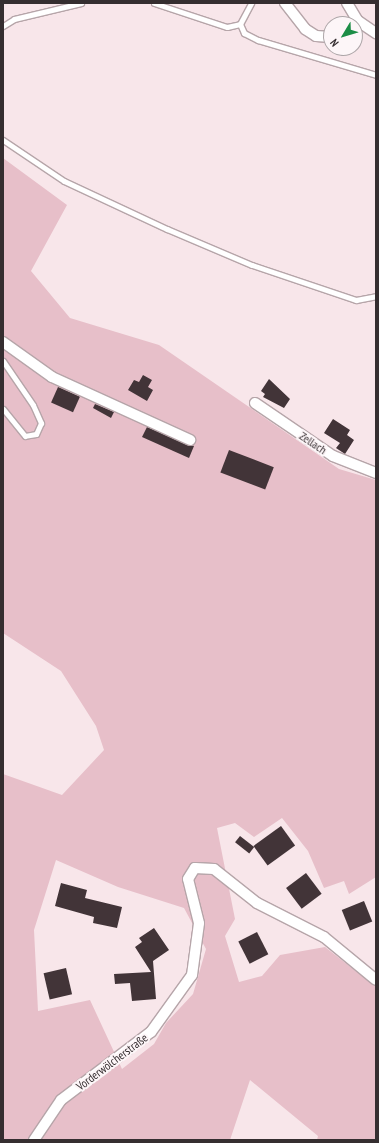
<!DOCTYPE html>
<meta charset="utf-8">
<style>
body{margin:0}
#map{position:relative;width:379px;height:1143px;overflow:hidden;background:#f8e6ea;font-family:"PT Sans Narrow",sans-serif}
div>[style]{position:absolute}
.green>*{inset:0;background:#e7bfc9}
.building>*{inset:0;background:#423438;transform-origin:0 0}
.roads{filter:drop-shadow(1px 0 #b6a5a9) drop-shadow(-1px 0 #b6a5a9) drop-shadow(0 1px #b6a5a9) drop-shadow(0 -1px #b6a5a9)}
.service>*{height:5px;margin:-2.5px;padding:0 2.5px;transform-origin:2.5px;border-radius:2.5px;background:#fff}
.minor>*{height:10px;margin:-5px;padding:0 5px;transform-origin:5px;border-radius:5px;background:#fff}
span{translate:-50% -50%;white-space:nowrap;text-align:center;line-height:1.15;-webkit-text-stroke:4px #fdf6f8;paint-order:stroke}
.street-label{font-size:12px;color:#352e30}
.frame{position:absolute;inset:0;border:4px solid #352e30;pointer-events:none}
.north{position:absolute;left:323px;top:16px;width:40px;height:40px;box-sizing:border-box;background:#fdf6f8;border:1px solid #ada6a8;border-radius:50%;rotate:232deg;font-size:11px;font-weight:700;line-height:16px;text-align:center;color:#352e30}
.north::after{content:'';display:block;margin:auto;width:14px;height:18px;background:#1c8d46;clip-path:polygon(50% 0,100% 100%,50% 72%,0 100%)}
</style>
<div id="map">
<div class="green">
<i style="clip-path:polygon(evenodd,3px 158px,67px 205px,31px 271px,70px 318px,159px 345px,339px 469px,376px 480px,376px 877px,349px 894px,344px 881px,324px 888px,308px 851px,282px 818px,254px 837px,235px 823px,217px 828px,235px 919px,225px 936px,239px 982px,262px 976px,280px 955px,325px 947px,376px 987px,376px 1140px,317px 1140px,318px 1136px,250px 1080px,230px 1140px,3px 1140px,3px 774px,62px 795px,104px 750px,96px 726px,61px 671px,3px 633px,3px 158px,56px 860px,118px 887px,184px 908px,206px 949px,193px 994px,166px 1023px,154px 1044px,122px 1069px,90px 1000px,38px 1011px,34px 930px,56px 860px)"></i>
</div>
<div class="building">
<i style="clip-path:polygon(143px 375px,152px 380px,148px 387px,153px 390px,147px 401px,128px 390px,134px 380px,139px 382px)"></i>
<i style="clip-path:polygon(269px 379px,290px 399px,284px 408px,263px 397px,265px 394px,261px 391px)"></i>
<i style="left:58px;top:387px;width:24px;height:17px;rotate:24deg"></i>
<i style="clip-path:polygon(95px 404px,114px 412px,111px 418px,93px 408px)"></i>
<i style="clip-path:polygon(333px 419px,350px 430px,347px 435px,354px 440px,345px 454px,336px 448px,340px 443px,324px 433px)"></i>
<i style="clip-path:polygon(147px 427px,194px 446px,189px 458px,142px 437px)"></i>
<i style="left:229px;top:450px;width:48px;height:24px;rotate:21deg"></i>
<i style="left:281px;top:826px;width:24px;height:34px;rotate:54deg"></i>
<i style="left:240px;top:836px;width:18px;height:8px;rotate:38deg"></i>
<i style="left:306px;top:873px;width:26px;height:25px;rotate:53deg"></i>
<i style="clip-path:polygon(61px 883px,87px 890px,85px 898px,122px 907px,117px 928px,93px 923px,94px 917px,55px 906px)"></i>
<i style="left:364px;top:901px;width:22px;height:24px;rotate:68deg"></i>
<i style="clip-path:polygon(154px 928px,169px 950px,153px 961px,156px 999px,132px 1001px,130px 983px,115px 984px,114px 974px,151px 972px,135px 947px,142px 942px,139px 938px)"></i>
<i style="left:257px;top:932px;width:25px;height:21px;rotate:63deg"></i>
<i style="left:66px;top:968px;width:27px;height:23px;rotate:77deg"></i>
</div>
<div class="roads">
<div class="service">
<i style="left:154px;top:3px;width:77px;rotate:18.2deg"></i>
<i style="left:227px;top:27px;width:13px;rotate:-13deg"></i>
<i style="left:240px;top:24px;width:24px;rotate:-62deg"></i>
<i style="left:240px;top:24px;width:10px;rotate:66deg"></i>
<i style="left:244px;top:33px;width:16px;rotate:27deg"></i>
<i style="left:258px;top:40px;width:123px;rotate:16.5deg"></i>
<i style="left:3px;top:26px;width:13px;rotate:-32deg"></i>
<i style="left:14px;top:19px;width:69px;rotate:-13.4deg"></i>
<i style="left:3px;top:140px;width:73px;rotate:33.9deg"></i>
<i style="left:64px;top:181px;width:114px;rotate:25deg"></i>
<i style="left:167px;top:229px;width:92px;rotate:23deg"></i>
<i style="left:252px;top:265px;width:110px;rotate:18.6deg"></i>
<i style="left:356px;top:300px;width:20px;rotate:-11deg"></i>
<i style="left:3px;top:361px;width:53px;rotate:55.7deg"></i>
<i style="left:33px;top:405px;width:20px;rotate:66deg"></i>
<i style="left:41px;top:423px;width:12px;rotate:114deg"></i>
<i style="left:36px;top:434px;width:11px;rotate:170deg"></i>
<i style="left:25px;top:436px;width:35px;rotate:-129deg"></i>
</div>
<div class="minor">
<i style="left:285px;top:3px;width:33px;rotate:52deg"></i>
<i style="left:305px;top:29px;width:13px;rotate:32deg"></i>
<i style="left:316px;top:36px;width:15px;rotate:4deg"></i>
<i style="left:347px;top:3px;width:21px;rotate:59deg"></i>
<i style="left:358px;top:21px;width:22px;rotate:34deg"></i>
<i style="left:3px;top:342px;width:60px;rotate:35.5deg"></i>
<i style="left:52px;top:377px;width:152px;rotate:24.5deg"></i>
<i style="left:255px;top:403px;width:94px;rotate:34.2deg"></i>
<i style="left:333px;top:456px;width:46px;rotate:21.6deg"></i>
<i style="left:34px;top:1140px;width:48px;rotate:-56deg"></i>
<i style="left:61px;top:1100px;width:113px;rotate:-37.1deg"></i>
<i style="left:151px;top:1032px;width:70px;rotate:-54.3deg"></i>
<i style="left:192px;top:975px;width:52px;rotate:-82.3deg"></i>
<i style="left:199px;top:923px;width:45px;rotate:-104deg"></i>
<i style="left:188px;top:879px;width:13px;rotate:-58deg"></i>
<i style="left:195px;top:868px;width:19px;rotate:3deg"></i>
<i style="left:214px;top:869px;width:55px;rotate:38.3deg"></i>
<i style="left:257px;top:903px;width:75px;rotate:26.9deg"></i>
<i style="left:324px;top:937px;width:67px;rotate:39.6deg"></i>
</div>
</div>
<div class="street-label">
<span style="left:313px;top:443px;rotate:34deg">Zellach</span>
<span style="left:112px;top:1062px;rotate:-37deg">Vorderwölcherstraße</span>
</div>
<div class="frame"></div>
<div class="north">N</div>
</div>
